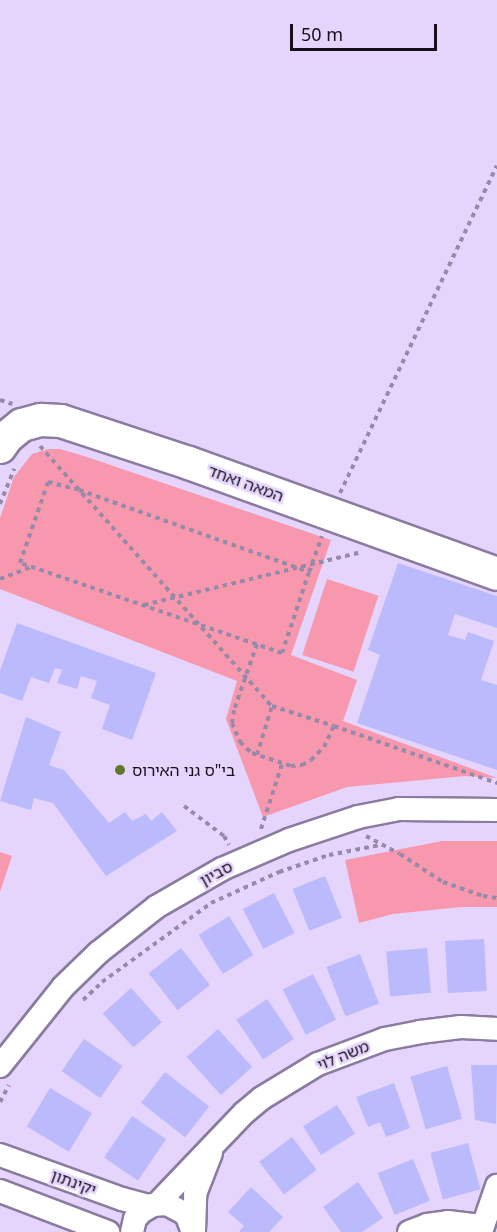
<!DOCTYPE html>
<meta charset="utf-8">
<style>
body{margin:0}
#map{position:relative;width:497px;height:1232px;overflow:hidden;background:#e5d4fc;font-family:"Noto Sans","Noto Sans Hebrew",sans-serif}
div>[style]{position:absolute}
.green>*{inset:0;background:#f798ae;transform-origin:0 0}
.building>*{inset:0;background:#bbbafc;transform-origin:0 0}
.path>*{height:4px;margin-top:-2px;transform-origin:0;background:repeating-linear-gradient(90deg,#978aa8 0 4.5px,transparent 0 9px)}
.roads{filter:drop-shadow(2px 0 #8b7ba0) drop-shadow(-2px 0 #8b7ba0) drop-shadow(0 2px #8b7ba0) drop-shadow(0 -2px #8b7ba0)}
.street>*{height:22px;margin:-11px;padding:0 11px;transform-origin:11px;border-radius:11px;background:#fff}
.secondary>*{height:32px;margin:-16px;padding:0 16px;transform-origin:16px;border-radius:16px;background:#fff}
.dots>*{width:16px;height:16px;translate:-50% -50%;box-sizing:border-box;border:3px solid #e5d4fc;border-radius:50%}
span{translate:-50% -50%;white-space:nowrap;text-align:center;line-height:1.15;-webkit-text-stroke:5px #e5d4fc;paint-order:stroke}
.street-label{font-size:16px;color:#16101d}
.poi-label{font-size:16px;color:#16101d}
.left{translate:0 -50%;text-align:left}
.scale{position:absolute;left:290px;top:24px;width:147px;height:27px;box-sizing:border-box;border:3px solid #16101d;border-top:0;padding-left:8px;font-size:18px;line-height:21px;white-space:nowrap;color:#16101d;-webkit-text-stroke:4px #e5d4fc;paint-order:stroke}
</style>
<div id="map">
<div class="green">
<i style="clip-path:polygon(48px 449px,60px 449px,87px 457px,331px 540px,291px 655px,357px 680px,343px 721px,497px 778px,465px 776px,347px 787px,263px 817px,226px 719px,237px 681px,0 589px,0 518px,14px 477px,32px 454px)"></i>
<i style="left:327px;top:579px;width:54px;height:80px;rotate:18deg"></i>
<i style="clip-path:polygon(442px 841px,497px 841px,497px 907px,461px 907px,393px 914px,359px 923px,345px 860px)"></i>
<i style="clip-path:polygon(0 852px,12px 856px,0 892px)"></i>
</div>
<div class="building">
<i style="clip-path:polygon(398px 563px,497px 596px,497px 628px,455px 614px,448px 635px,465px 640px,468px 632px,494px 641px,481px 680px,497px 685px,497px 770px,357px 723px,380px 655px,368px 650px)"></i>
<i style="clip-path:polygon(17px 623px,156px 673px,132px 740px,102px 729px,110px 705px,91px 698px,97px 681px,81px 676px,77px 689px,57px 683px,62px 670px,55px 668px,49px 683px,31px 677px,22px 701px,0 693px,0 671px)"></i>
<i style="clip-path:polygon(26px 717px,61px 732px,49px 765px,64px 770px,109px 823px,125px 812px,132px 821px,146px 814px,151px 821px,162px 812px,177px 831px,106px 876px,53px 803px,34px 798px,31px 810px,0 801px)"></i>
<i style="left:325px;top:876px;width:45px;height:35px;rotate:68deg"></i>
<i style="left:274px;top:893px;width:45px;height:35px;rotate:63deg"></i>
<i style="left:229px;top:916px;width:46px;height:36px;rotate:58deg"></i>
<i style="left:484px;top:939px;width:52px;height:39px;rotate:87deg"></i>
<i style="left:181px;top:948px;width:47px;height:41px;rotate:52deg"></i>
<i style="left:427px;top:948px;width:45px;height:41px;rotate:85deg"></i>
<i style="left:360px;top:954px;width:53px;height:36px;rotate:69deg"></i>
<i style="left:313px;top:974px;width:51px;height:34px;rotate:63deg"></i>
<i style="left:131px;top:988px;width:46px;height:38px;rotate:48deg"></i>
<i style="left:267px;top:999px;width:48px;height:37px;rotate:56deg"></i>
<i style="left:218px;top:1029px;width:51px;height:42px;rotate:48deg"></i>
<i style="left:84px;top:1039px;width:47px;height:39px;rotate:35deg"></i>
<i style="clip-path:polygon(471px 1065px,497px 1065px,496px 1124px,475px 1120px)"></i>
<i style="left:447px;top:1066px;width:55px;height:38px;rotate:74deg"></i>
<i style="left:165px;top:1072px;width:56px;height:39px;rotate:38deg"></i>
<i style="clip-path:polygon(394px 1083px,410px 1128px,386px 1137px,380px 1122px,368px 1127px,356px 1097px)"></i>
<i style="left:50px;top:1088px;width:49px;height:45px;rotate:31deg"></i>
<i style="left:337px;top:1105px;width:34px;height:40px;rotate:58deg"></i>
<i style="left:132px;top:1116px;width:41px;height:50px;rotate:34deg"></i>
<i style="left:292px;top:1137px;width:41px;height:41px;rotate:53deg"></i>
<i style="left:468px;top:1143px;width:48px;height:39px;rotate:75deg"></i>
<i style="left:413px;top:1159px;width:45px;height:38px;rotate:68deg"></i>
<i style="clip-path:polygon(358px 1182px,383px 1218px,362px 1232px,341px 1232px,323px 1207px)"></i>
<i style="clip-path:polygon(251px 1187px,283px 1217px,269px 1232px,239px 1232px,244px 1226px,228px 1212px)"></i>
</div>
<div class="path">
<i style="left:0;top:400px;width:13px;rotate:18deg"></i>
<i style="left:40px;top:446px;width:348px;rotate:48.3deg"></i>
<i style="left:48px;top:482px;width:32px;rotate:14deg"></i>
<i style="left:79px;top:490px;width:244px;rotate:19.6deg"></i>
<i style="left:309px;top:572px;width:85px;rotate:108.4deg"></i>
<i style="left:282px;top:653px;width:277px;rotate:-161deg"></i>
<i style="left:20px;top:563px;width:86px;rotate:-70.9deg"></i>
<i style="left:340px;top:493px;width:363px;rotate:-64.4deg"></i>
<i style="left:0;top:504px;width:38px;rotate:-68deg"></i>
<i style="left:309px;top:572px;width:38px;rotate:-70deg"></i>
<i style="left:0;top:579px;width:33px;rotate:-21deg"></i>
<i style="left:144px;top:605px;width:223px;rotate:-13.7deg"></i>
<i style="left:257px;top:644px;width:70px;rotate:109.2deg"></i>
<i style="left:234px;top:710px;width:13px;rotate:99deg"></i>
<i style="left:232px;top:723px;width:21px;rotate:67deg"></i>
<i style="left:240px;top:742px;width:16px;rotate:43deg"></i>
<i style="left:252px;top:753px;width:41px;rotate:18.4deg"></i>
<i style="left:291px;top:766px;width:11px;rotate:-5deg"></i>
<i style="left:302px;top:765px;width:10px;rotate:-29deg"></i>
<i style="left:311px;top:760px;width:18px;rotate:-45deg"></i>
<i style="left:324px;top:747px;width:23px;rotate:-65deg"></i>
<i style="left:334px;top:726px;width:173px;rotate:19.3deg"></i>
<i style="left:257px;top:755px;width:51px;rotate:-73deg"></i>
<i style="left:272px;top:706px;width:65px;rotate:17.9deg"></i>
<i style="left:184px;top:806px;width:50px;rotate:36.9deg"></i>
<i style="left:224px;top:836px;width:10px;rotate:61deg"></i>
<i style="left:261px;top:829px;width:68px;rotate:-72.1deg"></i>
<i style="left:366px;top:836px;width:38px;rotate:28deg"></i>
<i style="left:400px;top:854px;width:51px;rotate:33.1deg"></i>
<i style="left:443px;top:882px;width:42px;rotate:19.3deg"></i>
<i style="left:483px;top:896px;width:14px;rotate:8deg"></i>
<i style="left:83px;top:1000px;width:26px;rotate:-43deg"></i>
<i style="left:102px;top:982px;width:135px;rotate:-35.9deg"></i>
<i style="left:211px;top:903px;width:75px;rotate:-24.5deg"></i>
<i style="left:279px;top:872px;width:53px;rotate:-18.8deg"></i>
<i style="left:329px;top:855px;width:52px;rotate:-11.1deg"></i>
<i style="left:0;top:1102px;width:19px;rotate:-62deg"></i>
</div>
<div class="roads">
<div class="street">
<i style="left:0;top:1066px;width:101px;rotate:-51.4deg"></i>
<i style="left:63px;top:987px;width:49px;rotate:-44.2deg"></i>
<i style="left:98px;top:953px;width:74px;rotate:-38.4deg"></i>
<i style="left:156px;top:907px;width:76px;rotate:-29.9deg"></i>
<i style="left:222px;top:869px;width:73px;rotate:-23.4deg"></i>
<i style="left:289px;top:840px;width:73px;rotate:-18.4deg"></i>
<i style="left:358px;top:817px;width:42px;rotate:-11deg"></i>
<i style="left:399px;top:809px;width:98px;rotate:0.6deg"></i>
<i style="left:0;top:1155px;width:130px;rotate:19.8deg"></i>
<i style="left:122px;top:1199px;width:28px;rotate:15deg"></i>
<i style="left:0;top:1191px;width:116px;rotate:20.8deg"></i>
<i style="left:157px;top:1204px;width:126px;rotate:-46.3deg"></i>
<i style="left:244px;top:1113px;width:23px;rotate:-40deg"></i>
<i style="left:262px;top:1098px;width:66px;rotate:-31.3deg"></i>
<i style="left:318px;top:1064px;width:72px;rotate:-20.5deg"></i>
<i style="left:385px;top:1039px;width:36px;rotate:-11deg"></i>
<i style="left:420px;top:1032px;width:41px;rotate:-7deg"></i>
<i style="left:461px;top:1027px;width:36px;rotate:3deg"></i>
<i style="left:194px;top:1231px;width:37px;rotate:-88deg"></i>
<i style="left:195px;top:1194px;width:44px;rotate:-68.7deg"></i>
<i style="left:132px;top:1232px;width:13px;rotate:-77deg"></i>
<i style="left:135px;top:1219px;width:9px;rotate:-49deg"></i>
<i style="left:141px;top:1212px;width:14px;rotate:-30deg"></i>
<i style="left:153px;top:1205px;width:14px;rotate:-4deg"></i>
<i style="left:167px;top:1204px;width:21px;rotate:28deg"></i>
<i style="left:186px;top:1214px;width:19px;rotate:69deg"></i>
<i style="left:409px;top:1232px;width:19px;rotate:-21deg"></i>
<i style="left:427px;top:1225px;width:21px;rotate:-8deg"></i>
<i style="left:448px;top:1222px;width:35px;rotate:7deg"></i>
<i style="left:481px;top:1232px;width:49px;rotate:-70.8deg"></i>
</div>
<div class="secondary">
<i style="left:0;top:447px;width:12px;rotate:-55deg"></i>
<i style="left:7px;top:437px;width:19px;rotate:-39deg"></i>
<i style="left:22px;top:425px;width:20px;rotate:-15deg"></i>
<i style="left:41px;top:420px;width:20px;rotate:3deg"></i>
<i style="left:61px;top:421px;width:135px;rotate:18.2deg"></i>
<i style="left:189px;top:463px;width:327px;rotate:19.8deg"></i>
</div>
</div>
<div class="dots">
<i style="left:120px;top:770px;background:#5f782a"></i>
</div>
<div class="street-label">
<span style="left:246px;top:483px;rotate:20deg">המאה ואחד</span>
<span style="left:216px;top:873px;rotate:-28deg">סביון</span>
<span style="left:343px;top:1055px;rotate:-22deg">משה לוי</span>
<span style="left:74px;top:1182px;rotate:20deg">יקינתון</span>
</div>
<div class="poi-label">
<span class="left" style="left:132px;top:770px">בי"ס גני האירוס</span>
</div>
<div class="scale">50 m</div>
</div>
